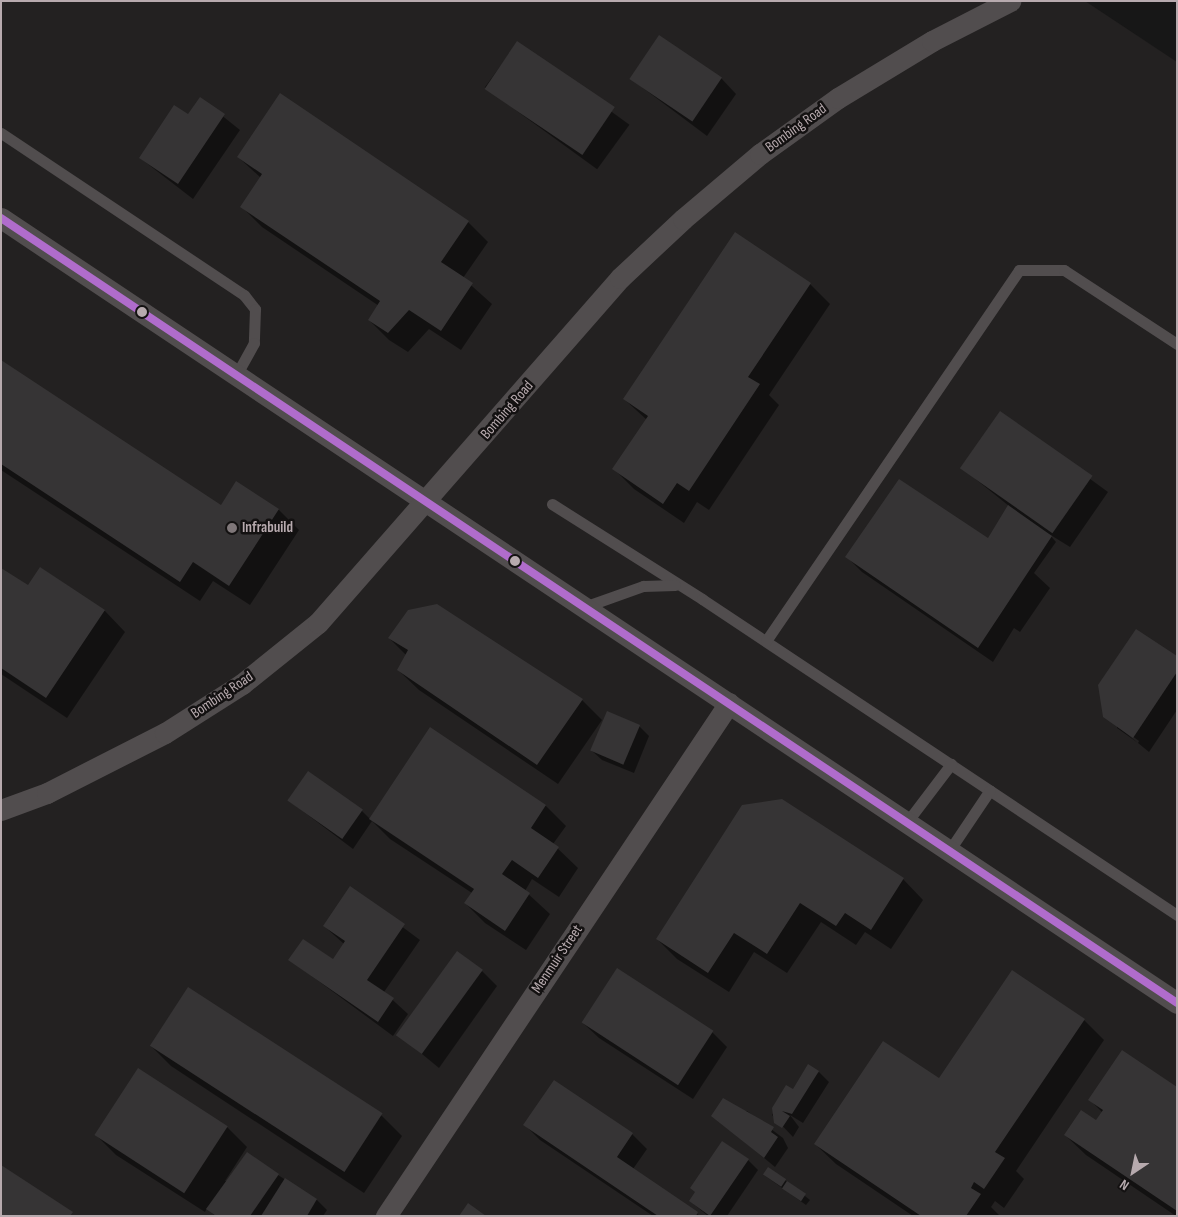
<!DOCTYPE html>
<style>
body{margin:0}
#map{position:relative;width:1178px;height:1217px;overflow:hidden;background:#171717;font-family:"Sofia Sans Condensed",sans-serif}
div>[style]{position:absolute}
.built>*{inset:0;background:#232121}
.shadow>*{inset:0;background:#0007;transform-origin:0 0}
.building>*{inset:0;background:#363435;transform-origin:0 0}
.lane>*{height:11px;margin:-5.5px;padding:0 5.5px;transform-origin:5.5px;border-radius:5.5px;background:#514d4e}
.street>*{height:21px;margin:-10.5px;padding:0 10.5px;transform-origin:10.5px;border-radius:10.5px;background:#514d4e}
.bus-1>*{height:8px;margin:-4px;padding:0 4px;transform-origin:4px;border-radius:4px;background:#b06ccc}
.dots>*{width:14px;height:14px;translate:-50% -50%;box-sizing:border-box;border:2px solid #131111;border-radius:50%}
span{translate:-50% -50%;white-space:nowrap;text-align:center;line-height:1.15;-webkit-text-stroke:5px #131111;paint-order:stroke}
.street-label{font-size:15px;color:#b7aaae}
.poi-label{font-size:15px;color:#b7aaae;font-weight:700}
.left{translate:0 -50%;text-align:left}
.frame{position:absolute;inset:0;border:2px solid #b7aaae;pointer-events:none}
.north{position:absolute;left:1108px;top:1147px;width:50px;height:50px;-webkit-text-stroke:4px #131111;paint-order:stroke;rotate:214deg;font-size:14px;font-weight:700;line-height:20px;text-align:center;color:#b7aaae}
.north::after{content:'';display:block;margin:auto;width:18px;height:22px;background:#b7aaae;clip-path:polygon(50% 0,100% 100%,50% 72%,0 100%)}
</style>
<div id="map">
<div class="built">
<i style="clip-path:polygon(1px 1px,1085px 1px,1177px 62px,1177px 1216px,1px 1216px)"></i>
</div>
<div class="shadow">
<i style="left:517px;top:43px;width:139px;height:55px;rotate:36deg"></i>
<i style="clip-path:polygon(721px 78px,736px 94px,707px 136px,631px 79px)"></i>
<i style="clip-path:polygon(200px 98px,240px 130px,193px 199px,140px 158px,188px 116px)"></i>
<i style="clip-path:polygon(238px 157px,468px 222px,488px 242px,463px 278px,492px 304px,461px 350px,429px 329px,408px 352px,389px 340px,369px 320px,379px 306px,262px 227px,242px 207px,261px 178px)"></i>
<i style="clip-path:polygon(735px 234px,810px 284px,830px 304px,769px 395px,779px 405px,709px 510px,697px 502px,684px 523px,634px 489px,614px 469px,647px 420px,624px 399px)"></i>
<i style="clip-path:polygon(1px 362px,221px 507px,237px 483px,279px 510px,299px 530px,250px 605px,213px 581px,200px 601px,1px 470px)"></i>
<i style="clip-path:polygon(1000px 413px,1108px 492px,1070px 547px,1049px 534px,1056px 542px,1034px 573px,1050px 588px,1020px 632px,1014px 628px,993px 662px,862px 572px,847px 557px,988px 540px,1009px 506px,963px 469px)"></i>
<i style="clip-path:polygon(41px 568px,105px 611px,125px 632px,67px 718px,1px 674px,1px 569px,28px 587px)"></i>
<i style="clip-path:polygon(389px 638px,582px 700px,602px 720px,558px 784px,419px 690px,398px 670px,406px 655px)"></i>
<i style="clip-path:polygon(evenodd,1177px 658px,1177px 710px,1149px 752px,1105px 716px,1177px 658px,1117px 725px,1139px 741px,1138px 743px,1117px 728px,1117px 725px)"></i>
<i style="clip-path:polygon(639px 726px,649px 736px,634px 773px,602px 760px,591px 750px)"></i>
<i style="clip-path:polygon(430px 729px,546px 806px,566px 826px,553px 844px,578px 868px,559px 897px,532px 879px,525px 891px,550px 914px,526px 950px,485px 923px,465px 903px,472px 893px,390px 839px,372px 821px,353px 849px,288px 800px,362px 811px,370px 819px)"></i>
<i style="clip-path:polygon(782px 800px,903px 879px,923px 900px,891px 949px,865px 932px,856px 945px,821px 922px,787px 973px,754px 952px,729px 992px,677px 959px,657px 939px)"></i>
<i style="clip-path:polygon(350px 888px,420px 940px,384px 992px,408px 1014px,393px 1036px,290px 960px,333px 961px,344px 944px,324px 926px)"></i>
<i style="clip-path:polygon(482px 971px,497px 986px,439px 1068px,399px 1035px)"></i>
<i style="clip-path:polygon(189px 989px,382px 1116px,402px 1136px,364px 1193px,171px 1066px,151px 1046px)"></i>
<i style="clip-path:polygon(1084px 1020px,1104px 1040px,1016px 1171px,1024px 1179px,1004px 1208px,995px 1201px,991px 1207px,1000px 1216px,913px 1216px,836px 1164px,815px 1144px,940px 1080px)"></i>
<i style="clip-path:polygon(583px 1023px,712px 1032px,727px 1047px,693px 1099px,599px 1038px)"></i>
<i style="clip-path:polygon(819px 1072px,829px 1082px,803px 1123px,790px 1115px,799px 1127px,793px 1137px,772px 1115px,787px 1087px,793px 1091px)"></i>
<i style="clip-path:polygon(1177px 1088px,1177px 1216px,1176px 1216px,1086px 1155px,1065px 1135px,1097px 1122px,1103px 1113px,1089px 1099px)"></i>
<i style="clip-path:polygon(747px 1111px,783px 1138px,788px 1148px,775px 1167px,713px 1116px)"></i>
<i style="clip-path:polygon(525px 1125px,632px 1134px,647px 1149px,633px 1169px,700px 1216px,653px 1216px,540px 1140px)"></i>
<i style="clip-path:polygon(227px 1127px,247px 1147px,225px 1181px,278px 1175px,317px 1200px,327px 1210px,323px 1216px,215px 1216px,207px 1208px,205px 1212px,116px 1155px,96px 1135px)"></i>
<i style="clip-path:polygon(748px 1160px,758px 1170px,727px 1216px,708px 1216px,690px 1201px)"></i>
<i style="clip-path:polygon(764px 1175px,785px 1180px,810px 1200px,806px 1205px)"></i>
</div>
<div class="building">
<i style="left:659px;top:35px;width:76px;height:53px;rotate:34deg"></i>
<i style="left:517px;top:41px;width:118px;height:58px;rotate:34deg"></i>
<i style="clip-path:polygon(280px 93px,469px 221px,441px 262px,473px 283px,441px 331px,409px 310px,388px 333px,368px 320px,380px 301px,240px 207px,262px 174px,237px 157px)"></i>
<i style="clip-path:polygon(200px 97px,225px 114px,178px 184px,139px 158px,174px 105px,188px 114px)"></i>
<i style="clip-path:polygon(735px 232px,811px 283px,748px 377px,760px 384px,689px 491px,677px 483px,663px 504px,612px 469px,648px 416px,623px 399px)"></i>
<i style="clip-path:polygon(1px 360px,221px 505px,236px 481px,279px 509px,229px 586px,193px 562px,180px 582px,1px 464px)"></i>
<i style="left:1000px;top:411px;width:113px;height:70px;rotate:35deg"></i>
<i style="clip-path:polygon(899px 479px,988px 538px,1008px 505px,1052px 536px,978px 648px,845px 557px)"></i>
<i style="clip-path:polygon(40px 567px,105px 610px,46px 698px,1px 668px,1px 568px,28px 585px)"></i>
<i style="clip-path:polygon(437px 604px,583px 699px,537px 765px,397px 670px,408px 650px,388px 638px,408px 610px)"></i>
<i style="clip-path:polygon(1136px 629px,1177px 656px,1177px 672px,1133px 738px,1103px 717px,1098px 685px)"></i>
<i style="left:607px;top:711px;width:36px;height:43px;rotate:23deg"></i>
<i style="clip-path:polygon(430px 727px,546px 805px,531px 828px,559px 847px,538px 878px,512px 860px,502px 874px,530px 893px,505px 931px,464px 903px,474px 889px,369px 819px)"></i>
<i style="left:308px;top:771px;width:67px;height:36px;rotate:35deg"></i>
<i style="clip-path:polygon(782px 799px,904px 878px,871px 930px,845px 913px,836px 926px,800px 903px,767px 954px,734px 933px,708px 973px,656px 939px,742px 805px)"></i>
<i style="clip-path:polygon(350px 886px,405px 924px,367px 980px,394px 998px,378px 1022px,288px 960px,303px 939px,333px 959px,345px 941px,323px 926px)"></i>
<i style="left:457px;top:951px;width:32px;height:104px;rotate:36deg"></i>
<i style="left:617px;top:968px;width:115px;height:65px;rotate:33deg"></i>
<i style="clip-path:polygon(1012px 970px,1085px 1019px,995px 1152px,1005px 1158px,984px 1189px,974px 1182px,971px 1188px,981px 1194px,966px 1216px,921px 1216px,814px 1144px,883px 1041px,939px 1078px)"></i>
<i style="left:188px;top:987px;width:232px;height:70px;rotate:33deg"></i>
<i style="clip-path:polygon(1122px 1050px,1177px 1087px,1177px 1211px,1064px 1135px,1081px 1110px,1096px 1120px,1103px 1110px,1088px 1100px)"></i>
<i style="clip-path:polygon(808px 1064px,819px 1071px,792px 1114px,782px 1111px,790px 1116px,782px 1128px,774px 1123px,772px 1108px,786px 1085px,793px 1089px)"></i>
<i style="left:138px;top:1068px;width:107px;height:80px;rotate:33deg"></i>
<i style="clip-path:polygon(554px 1080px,633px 1133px,617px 1157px,698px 1212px,696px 1216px,658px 1216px,523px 1125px)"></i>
<i style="clip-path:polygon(723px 1098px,774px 1127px,771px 1132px,778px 1137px,764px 1158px,711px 1116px)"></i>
<i style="clip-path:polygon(722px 1141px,749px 1159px,710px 1216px,689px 1201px,695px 1192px,690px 1188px)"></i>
<i style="clip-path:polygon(247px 1152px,279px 1174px,250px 1216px,216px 1216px,206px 1209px)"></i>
<i style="clip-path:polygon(1px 1165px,73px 1212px,70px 1216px,1px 1216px)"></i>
<i style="left:768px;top:1167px;width:22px;height:9px;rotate:34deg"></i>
<i style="clip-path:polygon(285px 1178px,317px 1199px,307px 1216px,261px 1216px)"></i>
<i style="left:787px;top:1181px;width:23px;height:9px;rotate:34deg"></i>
<i style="clip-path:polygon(468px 1203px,486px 1216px,459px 1216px)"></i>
</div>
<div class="lane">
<i style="left:1px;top:133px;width:292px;rotate:33.7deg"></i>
<i style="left:244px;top:295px;width:18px;rotate:52deg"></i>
<i style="left:255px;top:309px;width:34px;rotate:92deg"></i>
<i style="left:254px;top:343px;width:37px;rotate:119deg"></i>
<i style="left:552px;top:504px;width:178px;rotate:32.3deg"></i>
<i style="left:702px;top:599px;width:571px;rotate:33.63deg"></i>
<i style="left:584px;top:607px;width:63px;rotate:-19.6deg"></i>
<i style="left:643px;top:586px;width:32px;rotate:-2deg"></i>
<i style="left:766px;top:641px;width:449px;rotate:-55.7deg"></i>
<i style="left:1019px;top:270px;width:45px"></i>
<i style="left:1064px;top:270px;width:135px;rotate:33.2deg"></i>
<i style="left:907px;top:822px;width:73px;rotate:-52.8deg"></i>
<i style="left:949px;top:851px;width:73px;rotate:-56.1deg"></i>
</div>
<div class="street">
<i style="left:1px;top:218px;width:1414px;rotate:33.72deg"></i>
<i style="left:1px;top:810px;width:49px;rotate:-20.3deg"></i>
<i style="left:47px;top:793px;width:132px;rotate:-27deg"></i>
<i style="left:165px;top:733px;width:91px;rotate:-32.5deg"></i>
<i style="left:242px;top:684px;width:97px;rotate:-38.8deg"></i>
<i style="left:318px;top:623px;width:459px;rotate:-48.8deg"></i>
<i style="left:620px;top:278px;width:86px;rotate:-43.1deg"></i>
<i style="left:683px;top:219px;width:101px;rotate:-40.2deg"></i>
<i style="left:760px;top:154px;width:96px;rotate:-35.7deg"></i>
<i style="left:838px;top:98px;width:110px;rotate:-31.2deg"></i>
<i style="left:932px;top:41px;width:88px;rotate:-27.1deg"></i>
<i style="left:386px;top:1216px;width:617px;rotate:-56.23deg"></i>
</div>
<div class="bus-1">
<i style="left:1px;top:218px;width:1414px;rotate:33.72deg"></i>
</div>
<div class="dots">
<i style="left:142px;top:312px;background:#b7aaae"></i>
<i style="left:232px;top:528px;background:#7f7779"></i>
<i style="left:515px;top:561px;background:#b7aaae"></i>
</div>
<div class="street-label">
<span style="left:796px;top:128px;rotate:-36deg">Bombing Road</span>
<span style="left:507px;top:410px;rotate:-49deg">Bombing Road</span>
<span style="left:222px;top:695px;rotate:-34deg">Bombing Road</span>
<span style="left:557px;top:959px;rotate:-56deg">Menmuir Street</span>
</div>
<div class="poi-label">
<span class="left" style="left:242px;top:528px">Infrabuild</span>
</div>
<div class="frame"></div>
<div class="north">N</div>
</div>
